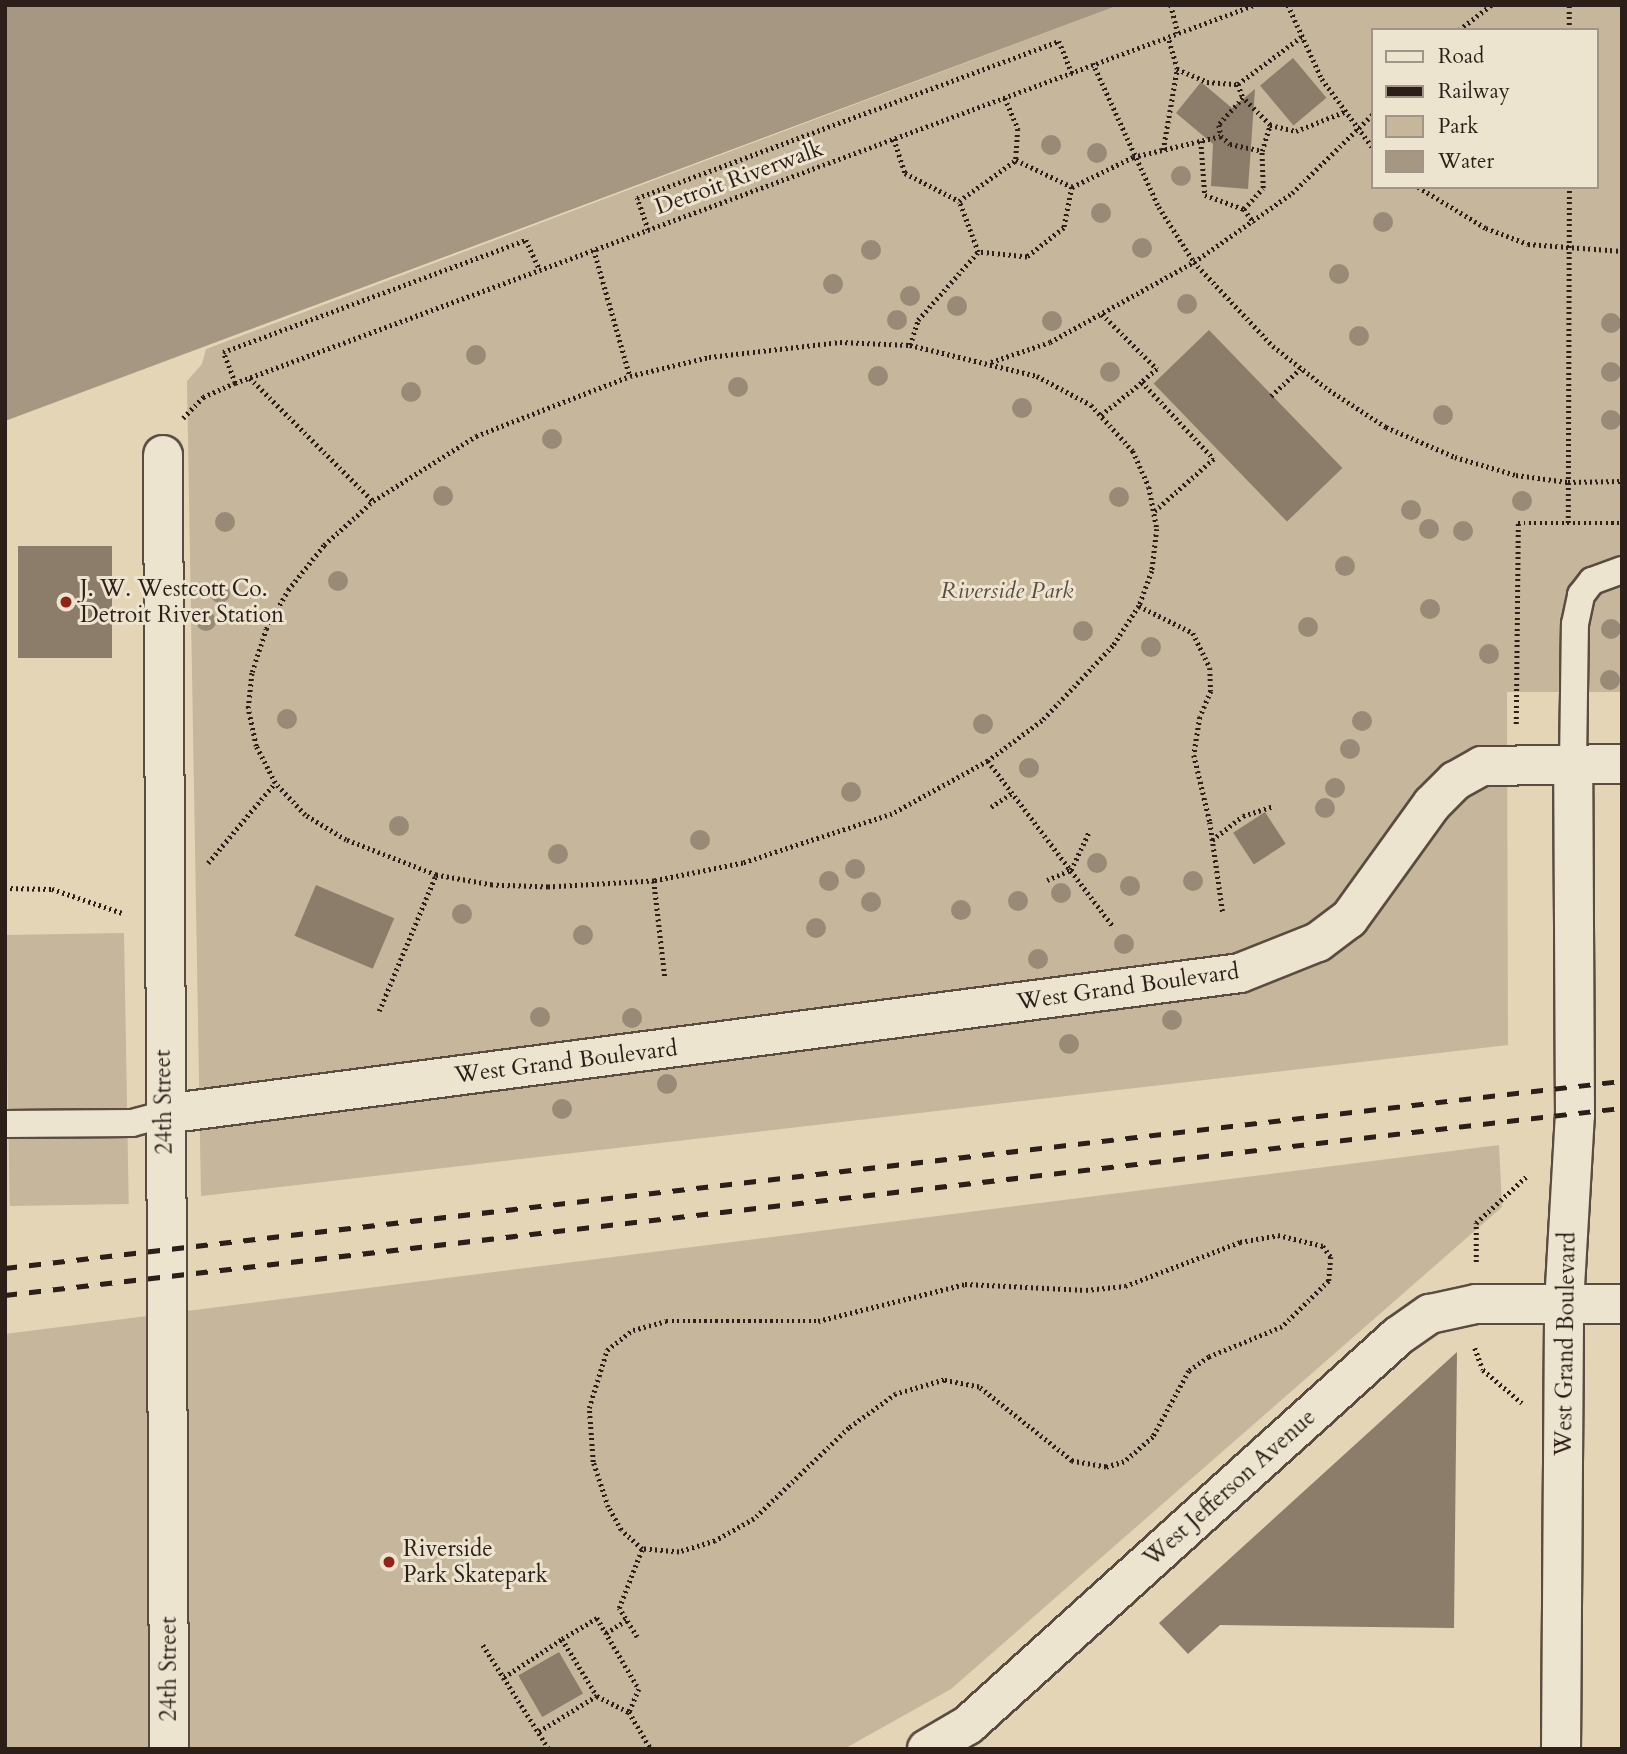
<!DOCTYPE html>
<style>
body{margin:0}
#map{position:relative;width:1627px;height:1754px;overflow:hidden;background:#e4d5b7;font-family:Cardo,serif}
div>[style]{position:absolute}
.green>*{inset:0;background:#c5b69c;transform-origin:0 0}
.water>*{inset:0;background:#a59781}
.building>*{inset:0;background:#8c7d6b;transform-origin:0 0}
.path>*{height:4.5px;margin-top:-2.25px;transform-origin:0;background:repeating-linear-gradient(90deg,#2c1e18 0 2px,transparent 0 5.5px)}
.roads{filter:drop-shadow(2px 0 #5a4c40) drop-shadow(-2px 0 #5a4c40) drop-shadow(0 2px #5a4c40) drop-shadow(0 -2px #5a4c40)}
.lane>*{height:26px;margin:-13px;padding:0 13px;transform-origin:13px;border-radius:13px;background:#ede4d0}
.street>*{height:38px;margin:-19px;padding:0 19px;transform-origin:19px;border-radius:19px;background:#ede4d0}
.rail>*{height:5px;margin-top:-2.5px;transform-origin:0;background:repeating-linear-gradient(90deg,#2c1e18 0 12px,transparent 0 24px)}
.trees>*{width:20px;height:20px;margin:-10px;border-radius:50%;background:#988a76}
.dots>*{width:19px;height:19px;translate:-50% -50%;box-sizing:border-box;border:4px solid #ede4d0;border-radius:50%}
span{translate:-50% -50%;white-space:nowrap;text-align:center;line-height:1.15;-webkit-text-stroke:6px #ede4d0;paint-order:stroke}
.street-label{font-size:23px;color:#2c1e18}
.poi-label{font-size:23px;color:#2c1e18}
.left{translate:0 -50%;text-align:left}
.park-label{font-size:23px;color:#5a4c40;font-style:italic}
.frame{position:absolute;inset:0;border:7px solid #2c1e18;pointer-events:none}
.legend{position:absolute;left:1371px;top:28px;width:228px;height:161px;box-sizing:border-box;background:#ede4d0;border:2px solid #a09586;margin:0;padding:9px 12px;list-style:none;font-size:21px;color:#2c1e18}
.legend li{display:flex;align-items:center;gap:14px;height:35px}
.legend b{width:35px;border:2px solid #a09586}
</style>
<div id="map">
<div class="green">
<i style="clip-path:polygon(evenodd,1119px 5px,1622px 5px,1622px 692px,1507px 692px,1508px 1045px,201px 1196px,187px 381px,202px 364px,206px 349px,1119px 5px,1373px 30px,1597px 30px,1597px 187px,1373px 187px,1373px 30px)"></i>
<i style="left:124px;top:933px;width:271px;height:119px;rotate:89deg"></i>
<i style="clip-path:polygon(1499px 1145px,1502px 1207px,951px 1689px,844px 1749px,5px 1749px,5px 1334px)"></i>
</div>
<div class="water">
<i style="clip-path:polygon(5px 5px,1119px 5px,5px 421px)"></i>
</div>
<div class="building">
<i style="left:1293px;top:58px;width:52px;height:43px;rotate:50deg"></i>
<i style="clip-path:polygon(1201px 82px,1232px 108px,1255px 89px,1248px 189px,1211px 186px,1213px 144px,1176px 113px)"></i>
<i style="left:1209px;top:330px;width:192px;height:77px;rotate:46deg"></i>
<i style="left:18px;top:546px;width:94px;height:112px"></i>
<i style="left:1265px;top:812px;width:38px;height:38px;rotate:57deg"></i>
<i style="left:316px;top:885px;width:85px;height:55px;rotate:23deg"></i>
<i style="clip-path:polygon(1457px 1352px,1454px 1628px,1220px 1625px,1188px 1654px,1159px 1623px)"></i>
<i style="left:559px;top:1652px;width:48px;height:47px;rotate:60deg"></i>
</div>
<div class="path">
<i style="left:1171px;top:5px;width:29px;rotate:76deg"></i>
<i style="left:1288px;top:5px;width:81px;rotate:65.3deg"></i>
<i style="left:1322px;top:79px;width:86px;rotate:53.5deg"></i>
<i style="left:1459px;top:30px;width:41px;rotate:-38deg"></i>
<i style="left:1569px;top:30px;width:25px;rotate:-90deg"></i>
<i style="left:1093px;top:63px;width:158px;rotate:65.4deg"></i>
<i style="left:1159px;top:207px;width:65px;rotate:57.5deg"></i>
<i style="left:1194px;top:262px;width:115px;rotate:46.8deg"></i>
<i style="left:1273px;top:346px;width:71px;rotate:38.2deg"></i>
<i style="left:1329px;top:390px;width:68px;rotate:33deg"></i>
<i style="left:1386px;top:427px;width:75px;rotate:23.5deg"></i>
<i style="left:1455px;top:457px;width:64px;rotate:16.4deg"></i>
<i style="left:1516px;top:475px;width:52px;rotate:7.7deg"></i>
<i style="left:1568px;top:482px;width:54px;rotate:-1.1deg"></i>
<i style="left:1177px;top:69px;width:33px;rotate:23deg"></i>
<i style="left:1207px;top:82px;width:31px;rotate:4deg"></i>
<i style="left:1238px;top:84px;width:79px;rotate:-36.7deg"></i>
<i style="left:1238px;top:84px;width:15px;rotate:70deg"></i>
<i style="left:1005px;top:98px;width:34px;rotate:67deg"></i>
<i style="left:1018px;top:129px;width:31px;rotate:94deg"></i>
<i style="left:1270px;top:125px;width:27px;rotate:13deg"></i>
<i style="left:1296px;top:131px;width:52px;rotate:-21.6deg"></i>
<i style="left:894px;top:139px;width:36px;rotate:72deg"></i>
<i style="left:905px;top:173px;width:61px;rotate:27.4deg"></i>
<i style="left:1201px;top:141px;width:54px;rotate:85.8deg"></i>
<i style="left:1205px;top:195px;width:41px;rotate:19.7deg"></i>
<i style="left:1244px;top:209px;width:28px;rotate:-48deg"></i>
<i style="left:1263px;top:188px;width:37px;rotate:-92deg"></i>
<i style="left:1262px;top:151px;width:27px;rotate:-73deg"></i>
<i style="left:1270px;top:125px;width:38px;rotate:-135deg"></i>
<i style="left:1243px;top:98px;width:36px;rotate:132deg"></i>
<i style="left:1219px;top:125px;width:11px;rotate:80deg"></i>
<i style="left:1221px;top:136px;width:12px;rotate:42deg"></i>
<i style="left:1230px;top:144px;width:33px;rotate:12deg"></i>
<i style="left:1163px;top:150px;width:82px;rotate:-80.2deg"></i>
<i style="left:1177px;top:69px;width:33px;rotate:-106deg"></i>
<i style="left:1016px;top:160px;width:62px;rotate:25.7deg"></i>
<i style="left:1072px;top:187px;width:42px;rotate:101deg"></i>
<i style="left:1064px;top:228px;width:47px;rotate:141.9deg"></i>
<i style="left:1027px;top:257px;width:49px;rotate:-174.2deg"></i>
<i style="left:978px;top:252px;width:54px;rotate:-110.4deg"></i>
<i style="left:959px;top:201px;width:70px;rotate:-35.7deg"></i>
<i style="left:1072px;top:187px;width:68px;rotate:-26.2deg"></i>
<i style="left:1133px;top:157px;width:90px;rotate:-13.4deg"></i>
<i style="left:1418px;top:187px;width:79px;rotate:31.1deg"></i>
<i style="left:1486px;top:228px;width:45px;rotate:20.9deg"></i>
<i style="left:1528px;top:244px;width:94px;rotate:4.3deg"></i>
<i style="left:1244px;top:209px;width:17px;rotate:54deg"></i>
<i style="left:648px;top:230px;width:34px;rotate:-109deg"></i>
<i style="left:637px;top:198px;width:450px;rotate:-20.4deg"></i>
<i style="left:1059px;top:41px;width:35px;rotate:68deg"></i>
<i style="left:594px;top:250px;width:131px;rotate:74.1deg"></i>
<i style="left:1102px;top:314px;width:78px;rotate:45deg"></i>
<i style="left:1157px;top:369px;width:20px;rotate:139deg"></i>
<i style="left:840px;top:342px;width:70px;rotate:2.5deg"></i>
<i style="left:910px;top:345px;width:131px;rotate:13.7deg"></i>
<i style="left:1037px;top:376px;width:61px;rotate:28.2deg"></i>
<i style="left:1091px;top:405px;width:62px;rotate:47.6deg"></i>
<i style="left:1133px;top:451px;width:39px;rotate:66deg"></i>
<i style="left:1149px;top:487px;width:43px;rotate:79.2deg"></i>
<i style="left:1157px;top:529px;width:42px;rotate:96.8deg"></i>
<i style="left:1152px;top:571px;width:37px;rotate:110deg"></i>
<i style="left:1139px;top:606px;width:48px;rotate:123deg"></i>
<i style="left:1113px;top:646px;width:103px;rotate:133.4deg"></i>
<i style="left:1042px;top:721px;width:67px;rotate:143.5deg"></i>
<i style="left:988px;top:761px;width:110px;rotate:151.1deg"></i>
<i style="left:892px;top:814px;width:157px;rotate:161.8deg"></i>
<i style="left:743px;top:863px;width:91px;rotate:168.6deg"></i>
<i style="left:654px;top:881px;width:106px;rotate:176.8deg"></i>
<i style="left:548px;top:887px;width:56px;rotate:-178deg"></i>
<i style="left:492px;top:885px;width:57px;rotate:-169.9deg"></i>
<i style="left:436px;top:875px;width:97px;rotate:-158.7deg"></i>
<i style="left:346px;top:840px;width:48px;rotate:-148.6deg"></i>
<i style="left:305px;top:815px;width:44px;rotate:-133.2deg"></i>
<i style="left:275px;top:783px;width:42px;rotate:-117.2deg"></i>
<i style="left:256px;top:746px;width:39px;rotate:-102deg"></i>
<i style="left:248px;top:708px;width:36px;rotate:-84deg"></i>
<i style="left:252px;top:672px;width:45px;rotate:-72deg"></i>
<i style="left:266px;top:629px;width:45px;rotate:-60.6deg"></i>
<i style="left:288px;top:590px;width:58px;rotate:-51.3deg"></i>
<i style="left:324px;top:545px;width:66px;rotate:-41.9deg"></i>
<i style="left:373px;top:501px;width:122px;rotate:-32.3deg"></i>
<i style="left:476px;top:436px;width:165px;rotate:-21.3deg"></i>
<i style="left:630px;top:376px;width:81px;rotate:-13.5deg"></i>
<i style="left:709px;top:357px;width:132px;rotate:-6.5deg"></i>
<i style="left:910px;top:345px;width:26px;rotate:-72deg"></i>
<i style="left:918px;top:320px;width:91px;rotate:-48.6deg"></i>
<i style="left:991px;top:362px;width:62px;rotate:-18.7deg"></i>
<i style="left:1050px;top:342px;width:165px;rotate:-29.1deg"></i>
<i style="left:1194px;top:262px;width:120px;rotate:-35.1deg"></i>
<i style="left:1292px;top:193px;width:113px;rotate:-44.3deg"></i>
<i style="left:250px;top:378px;width:174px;rotate:45deg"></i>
<i style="left:235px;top:383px;width:33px;rotate:-111deg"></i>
<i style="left:223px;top:352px;width:323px;rotate:-20.3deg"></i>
<i style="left:526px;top:240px;width:33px;rotate:65deg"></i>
<i style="left:1271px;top:396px;width:41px;rotate:-43deg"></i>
<i style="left:1101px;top:415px;width:53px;rotate:-38.8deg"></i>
<i style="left:1142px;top:382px;width:105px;rotate:46.9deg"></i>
<i style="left:1214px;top:459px;width:80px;rotate:138.5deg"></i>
<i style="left:183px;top:418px;width:29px;rotate:-46deg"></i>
<i style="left:203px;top:397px;width:35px;rotate:-24deg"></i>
<i style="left:235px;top:383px;width:1087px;rotate:-20.35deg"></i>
<i style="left:1568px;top:523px;width:336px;rotate:-89.8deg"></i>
<i style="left:1139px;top:606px;width:60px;rotate:26.6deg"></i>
<i style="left:1193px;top:633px;width:39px;rotate:64deg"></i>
<i style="left:1210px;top:668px;width:23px;rotate:88deg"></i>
<i style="left:1211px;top:691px;width:28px;rotate:113deg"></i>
<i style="left:1200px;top:717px;width:38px;rotate:99deg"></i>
<i style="left:1194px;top:755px;width:69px;rotate:76.6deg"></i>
<i style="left:1210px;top:822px;width:92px;rotate:81.9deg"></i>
<i style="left:1516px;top:724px;width:201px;rotate:-89.4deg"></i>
<i style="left:1518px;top:523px;width:104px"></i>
<i style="left:988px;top:761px;width:207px;rotate:52.9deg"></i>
<i style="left:991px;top:807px;width:25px;rotate:-34deg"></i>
<i style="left:1212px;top:840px;width:39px;rotate:-38deg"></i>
<i style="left:1243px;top:816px;width:33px;rotate:-18deg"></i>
<i style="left:208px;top:863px;width:104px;rotate:-50.1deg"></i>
<i style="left:1047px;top:880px;width:26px;rotate:-23deg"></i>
<i style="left:1071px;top:870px;width:42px;rotate:-64.7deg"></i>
<i style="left:654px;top:881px;width:98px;rotate:83.5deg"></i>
<i style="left:5px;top:888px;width:47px;rotate:1.2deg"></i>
<i style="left:52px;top:889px;width:74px;rotate:18.9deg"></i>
<i style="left:379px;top:1011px;width:147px;rotate:-67.3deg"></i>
<i style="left:1278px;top:1235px;width:46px;rotate:13.7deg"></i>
<i style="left:1323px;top:1246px;width:14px;rotate:54deg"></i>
<i style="left:1331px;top:1257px;width:24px;rotate:95deg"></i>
<i style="left:1329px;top:1281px;width:66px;rotate:135.6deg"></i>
<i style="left:1282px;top:1327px;width:79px;rotate:157.7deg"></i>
<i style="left:1209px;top:1357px;width:24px;rotate:145deg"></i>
<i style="left:1189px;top:1371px;width:75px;rotate:118.6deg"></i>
<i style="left:1153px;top:1437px;width:38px;rotate:139deg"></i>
<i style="left:1124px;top:1462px;width:19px;rotate:164deg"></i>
<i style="left:1106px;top:1467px;width:35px;rotate:-170deg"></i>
<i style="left:1072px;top:1461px;width:119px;rotate:-141.5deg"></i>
<i style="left:979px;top:1387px;width:36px;rotate:-169deg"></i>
<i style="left:944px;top:1380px;width:50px;rotate:163.7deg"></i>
<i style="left:896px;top:1394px;width:58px;rotate:144.1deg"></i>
<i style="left:849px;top:1428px;width:132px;rotate:136.2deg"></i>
<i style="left:754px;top:1519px;width:45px;rotate:150.6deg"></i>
<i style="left:715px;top:1541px;width:38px;rotate:163deg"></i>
<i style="left:679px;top:1552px;width:37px;rotate:-175deg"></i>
<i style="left:642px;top:1549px;width:28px;rotate:-138deg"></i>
<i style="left:621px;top:1530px;width:26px;rotate:-119deg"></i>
<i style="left:608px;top:1507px;width:47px;rotate:-108.4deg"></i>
<i style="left:593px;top:1462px;width:54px;rotate:-94.2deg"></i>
<i style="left:589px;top:1408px;width:61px;rotate:-72.8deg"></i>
<i style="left:607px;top:1350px;width:33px;rotate:-38deg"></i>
<i style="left:633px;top:1330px;width:34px;rotate:-15deg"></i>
<i style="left:666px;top:1321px;width:152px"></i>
<i style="left:818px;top:1321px;width:152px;rotate:-14.1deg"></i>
<i style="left:965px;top:1284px;width:121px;rotate:2.8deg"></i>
<i style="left:1086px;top:1290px;width:39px;rotate:-6deg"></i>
<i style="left:1125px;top:1286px;width:123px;rotate:-20.9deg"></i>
<i style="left:1240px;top:1242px;width:39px;rotate:-10deg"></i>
<i style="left:1476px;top:1262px;width:39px;rotate:-90deg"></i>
<i style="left:1476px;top:1223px;width:71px;rotate:-42.7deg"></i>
<i style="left:1475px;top:1348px;width:23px;rotate:70deg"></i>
<i style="left:1483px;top:1370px;width:51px;rotate:40.2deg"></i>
<i style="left:606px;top:1633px;width:25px;rotate:-32deg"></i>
<i style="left:637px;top:1637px;width:34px;rotate:-122deg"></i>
<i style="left:619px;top:1608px;width:63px;rotate:-68.7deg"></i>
<i style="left:562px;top:1639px;width:41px;rotate:-31deg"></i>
<i style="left:597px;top:1618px;width:82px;rotate:59.4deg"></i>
<i style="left:639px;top:1689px;width:25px;rotate:113deg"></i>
<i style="left:629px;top:1712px;width:43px;rotate:59.3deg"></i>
<i style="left:483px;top:1645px;width:123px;rotate:57.6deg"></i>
<i style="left:504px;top:1677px;width:69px;rotate:-33.2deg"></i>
<i style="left:562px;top:1639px;width:67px;rotate:58.4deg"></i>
<i style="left:597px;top:1696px;width:68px;rotate:148.2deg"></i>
<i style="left:597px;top:1696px;width:36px;rotate:27deg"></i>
</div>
<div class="roads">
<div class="lane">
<i style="left:1573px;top:764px;width:140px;rotate:-89.2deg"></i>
<i style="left:1575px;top:624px;width:30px;rotate:-78deg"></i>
<i style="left:1581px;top:595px;width:18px;rotate:-52deg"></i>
<i style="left:1592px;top:581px;width:32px;rotate:-20deg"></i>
<i style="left:5px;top:1124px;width:127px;rotate:-0.5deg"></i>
<i style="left:132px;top:1123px;width:34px;rotate:-15deg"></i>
</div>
<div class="street">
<i style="left:163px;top:455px;width:1294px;rotate:89.73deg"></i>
<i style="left:165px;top:1114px;width:1084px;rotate:-7.47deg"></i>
<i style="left:1240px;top:973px;width:84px;rotate:-21.7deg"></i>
<i style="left:1318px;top:942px;width:39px;rotate:-37deg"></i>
<i style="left:1349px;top:919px;width:142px;rotate:-54.2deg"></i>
<i style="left:1432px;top:804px;width:33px;rotate:-45deg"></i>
<i style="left:1455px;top:781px;width:31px;rotate:-29deg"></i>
<i style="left:1482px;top:766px;width:140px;rotate:-0.8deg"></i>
<i style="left:927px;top:1749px;width:48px;rotate:-30.3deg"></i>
<i style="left:968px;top:1725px;width:580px;rotate:-42.13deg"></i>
<i style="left:1398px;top:1336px;width:39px;rotate:-35deg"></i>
<i style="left:1430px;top:1314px;width:47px;rotate:-12.3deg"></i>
<i style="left:1476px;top:1304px;width:146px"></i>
<i style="left:1561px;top:1749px;width:445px;rotate:-89.6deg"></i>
<i style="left:1564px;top:1304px;width:189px;rotate:-86.7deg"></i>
<i style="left:1575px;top:1115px;width:351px;rotate:-90.3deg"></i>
</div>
</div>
<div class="rail">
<i style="left:5px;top:1268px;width:1628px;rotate:-6.6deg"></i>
<i style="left:5px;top:1295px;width:1628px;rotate:-6.6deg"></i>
</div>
<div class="trees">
<i style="left:1051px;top:145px"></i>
<i style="left:1097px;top:153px"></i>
<i style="left:1181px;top:176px"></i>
<i style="left:1101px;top:213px"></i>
<i style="left:1383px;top:222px"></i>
<i style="left:1142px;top:248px"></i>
<i style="left:871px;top:250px"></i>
<i style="left:1339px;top:274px"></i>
<i style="left:833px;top:284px"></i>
<i style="left:910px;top:296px"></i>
<i style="left:1187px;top:304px"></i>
<i style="left:957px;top:306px"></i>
<i style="left:897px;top:320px"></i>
<i style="left:1052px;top:321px"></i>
<i style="left:1611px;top:323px"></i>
<i style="left:1359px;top:336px"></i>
<i style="left:476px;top:355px"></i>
<i style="left:1110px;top:372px"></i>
<i style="left:1611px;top:372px"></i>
<i style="left:878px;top:376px"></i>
<i style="left:738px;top:387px"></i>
<i style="left:411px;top:392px"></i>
<i style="left:1022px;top:408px"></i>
<i style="left:1443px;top:415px"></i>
<i style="left:1611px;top:420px"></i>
<i style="left:552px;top:439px"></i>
<i style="left:443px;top:496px"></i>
<i style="left:1119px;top:497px"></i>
<i style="left:1522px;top:501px"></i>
<i style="left:1411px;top:510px"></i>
<i style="left:225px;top:522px"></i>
<i style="left:1429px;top:529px"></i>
<i style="left:1463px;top:531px"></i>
<i style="left:1345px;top:566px"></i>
<i style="left:338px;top:581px"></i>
<i style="left:220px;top:593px"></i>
<i style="left:1430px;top:609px"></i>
<i style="left:206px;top:621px"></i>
<i style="left:1308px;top:627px"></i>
<i style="left:1611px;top:629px"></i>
<i style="left:1083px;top:631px"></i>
<i style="left:1151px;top:647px"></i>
<i style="left:1489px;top:654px"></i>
<i style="left:1610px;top:680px"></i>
<i style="left:287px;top:719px"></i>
<i style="left:1362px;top:721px"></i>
<i style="left:983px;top:724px"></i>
<i style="left:1350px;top:749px"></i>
<i style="left:1029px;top:768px"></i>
<i style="left:1335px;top:788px"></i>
<i style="left:851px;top:792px"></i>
<i style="left:1325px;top:808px"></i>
<i style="left:399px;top:826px"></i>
<i style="left:700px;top:840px"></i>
<i style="left:558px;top:854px"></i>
<i style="left:1097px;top:863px"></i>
<i style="left:855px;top:869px"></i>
<i style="left:829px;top:881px"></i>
<i style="left:1193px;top:881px"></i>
<i style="left:1130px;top:886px"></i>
<i style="left:1061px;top:893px"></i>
<i style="left:1018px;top:901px"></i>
<i style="left:871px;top:902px"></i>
<i style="left:961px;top:910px"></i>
<i style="left:462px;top:914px"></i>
<i style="left:816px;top:928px"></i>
<i style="left:583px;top:935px"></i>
<i style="left:1124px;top:944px"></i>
<i style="left:1038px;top:959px"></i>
<i style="left:540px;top:1017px"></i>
<i style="left:632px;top:1018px"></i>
<i style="left:1172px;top:1020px"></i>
<i style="left:1069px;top:1044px"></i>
<i style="left:667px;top:1084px"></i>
<i style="left:562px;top:1109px"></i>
</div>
<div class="dots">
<i style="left:66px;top:602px;background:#8f2418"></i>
<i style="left:389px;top:1562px;background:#8f2418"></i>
</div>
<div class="street-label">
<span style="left:739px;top:178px;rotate:-20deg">Detroit Riverwalk</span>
<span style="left:1128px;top:987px;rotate:-8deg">West Grand Boulevard</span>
<span style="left:566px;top:1062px;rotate:-7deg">West Grand Boulevard</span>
<span style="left:164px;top:1102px;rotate:-91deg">24th Street</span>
<span style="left:1566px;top:1344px;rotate:-89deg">West Grand Boulevard</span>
<span style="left:1230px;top:1488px;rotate:-42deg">West Jefferson Avenue</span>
<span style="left:169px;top:1669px;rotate:-90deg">24th Street</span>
</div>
<div class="poi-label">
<span class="left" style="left:80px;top:602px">J. W. Westcott Co.<br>Detroit River Station</span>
<span class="left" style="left:403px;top:1562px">Riverside<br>Park Skatepark</span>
</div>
<div class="park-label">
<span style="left:1007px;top:591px">Riverside Park</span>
</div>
<div class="frame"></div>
<ul class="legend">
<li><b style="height:9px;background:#ede4d0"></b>Road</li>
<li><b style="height:9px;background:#2c1e18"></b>Railway</li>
<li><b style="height:19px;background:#c5b69c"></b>Park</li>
<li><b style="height:19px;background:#a59781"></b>Water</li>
</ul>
</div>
